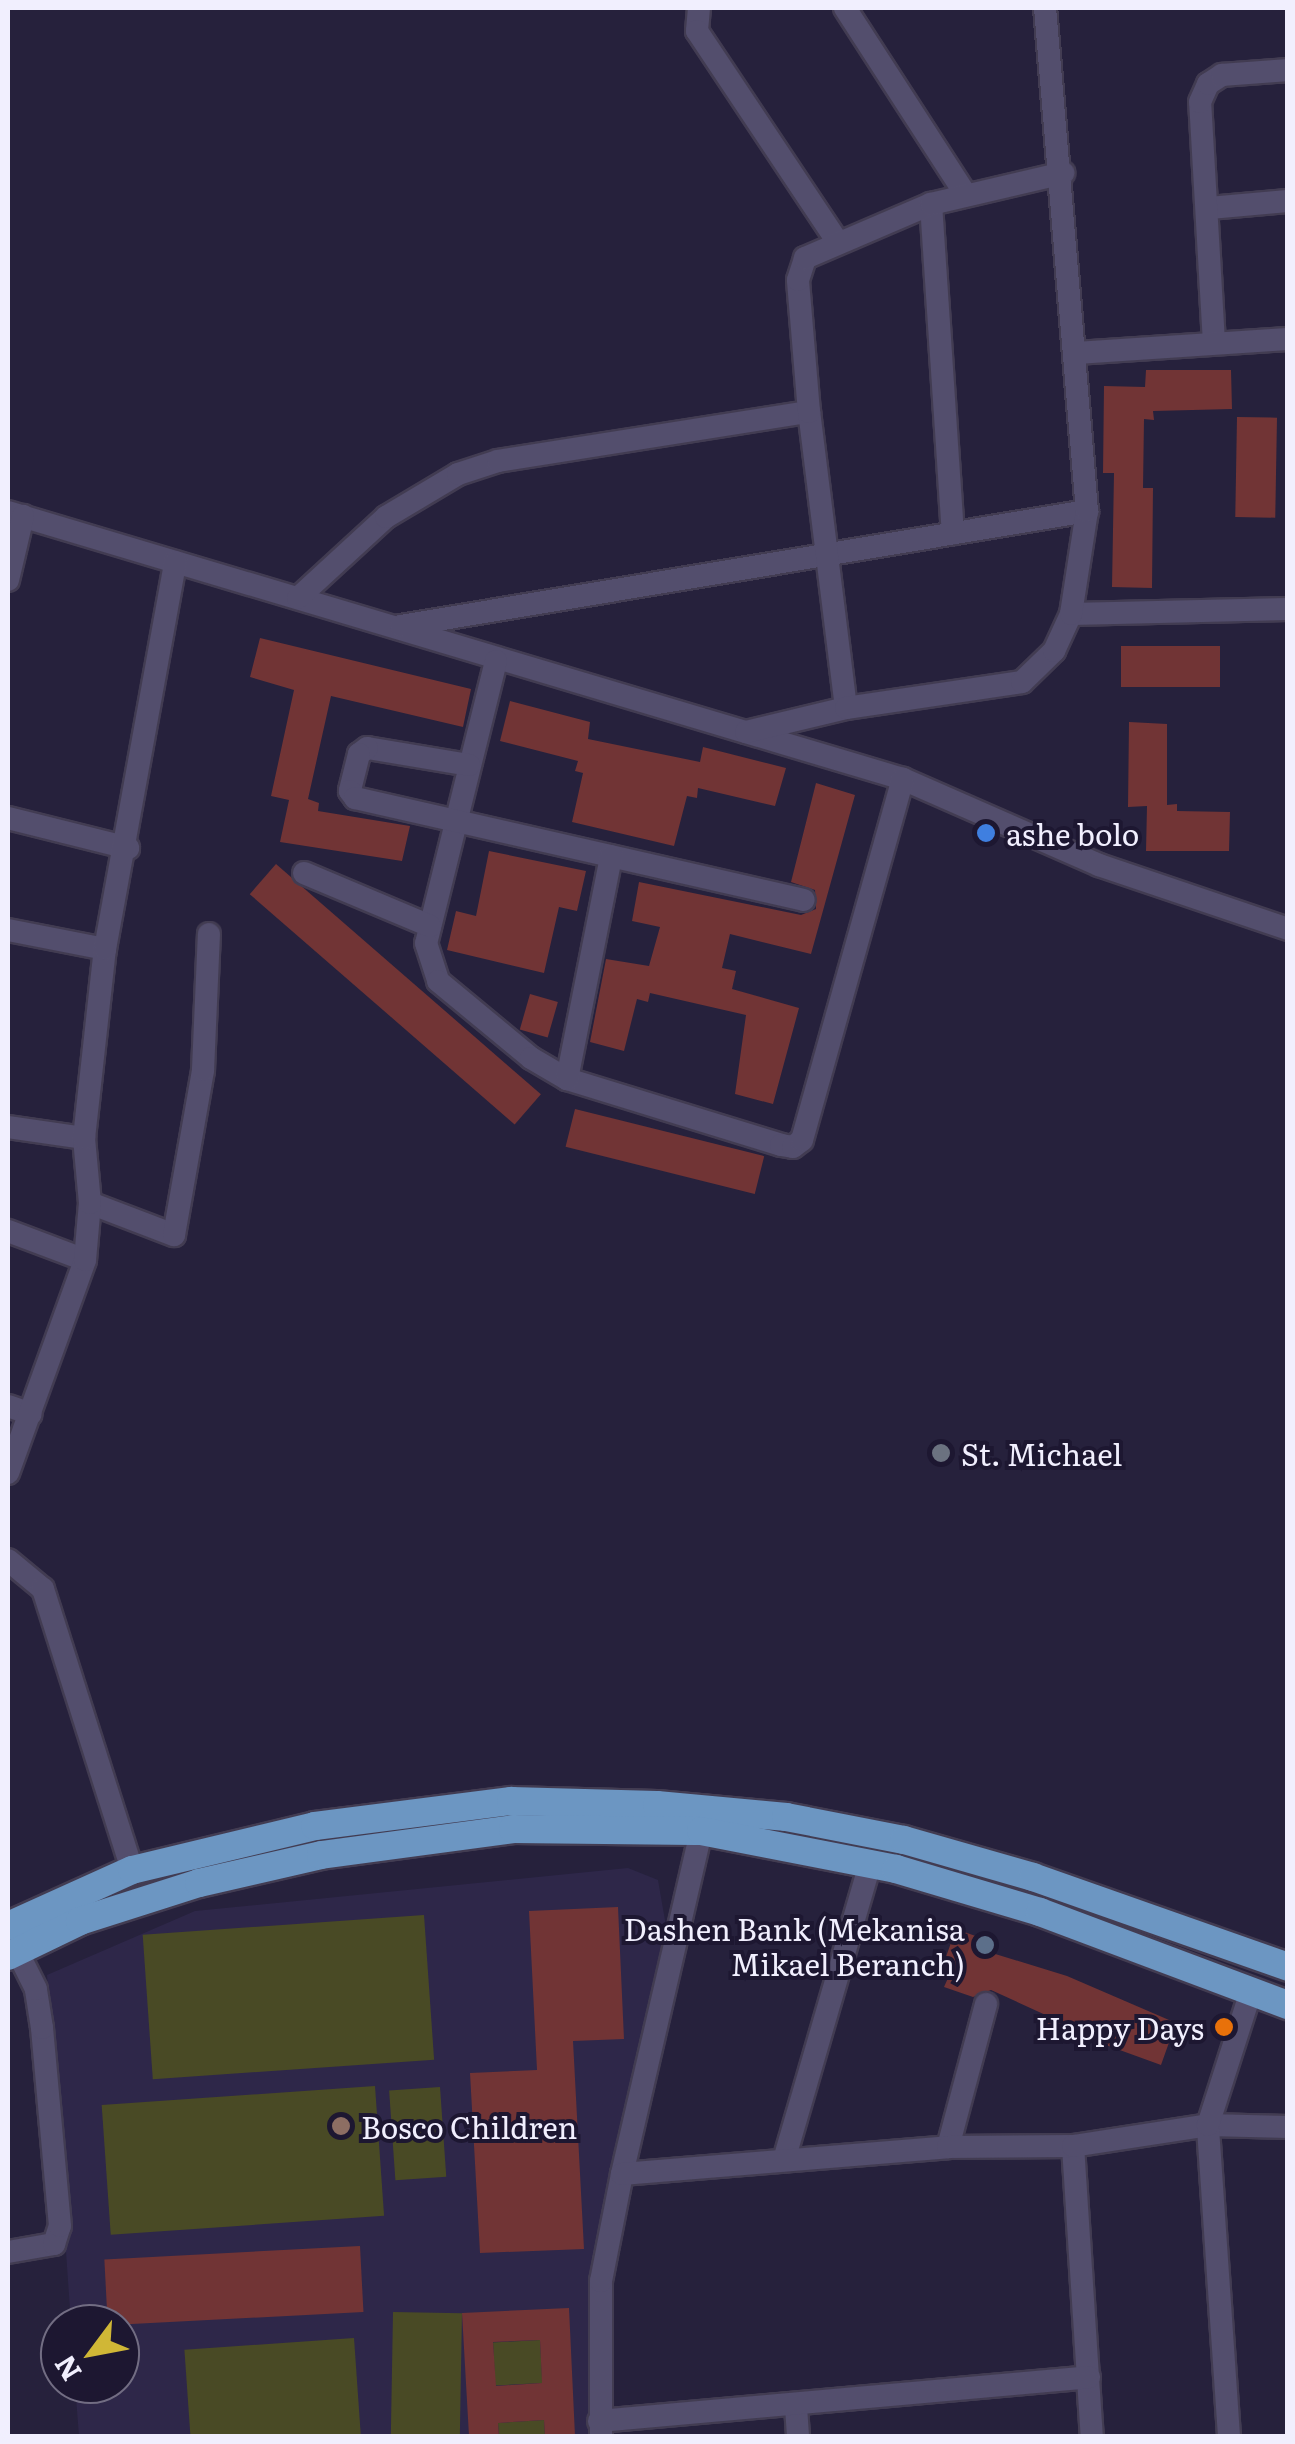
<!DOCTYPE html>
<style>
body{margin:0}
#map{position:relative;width:1295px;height:2444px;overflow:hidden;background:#26213c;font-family:Literata,serif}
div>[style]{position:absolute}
.built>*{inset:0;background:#2e2749}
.green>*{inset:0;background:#494a25;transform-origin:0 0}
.building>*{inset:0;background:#713435;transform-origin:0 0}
.roads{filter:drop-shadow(2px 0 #423c52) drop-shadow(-2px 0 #423c52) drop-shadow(0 2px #423c52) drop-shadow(0 -2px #423c52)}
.minor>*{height:22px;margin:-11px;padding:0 11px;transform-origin:11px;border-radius:11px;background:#534e6d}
.primary>*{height:28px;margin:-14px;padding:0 14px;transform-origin:14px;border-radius:14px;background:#6c96c2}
.dots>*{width:28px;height:28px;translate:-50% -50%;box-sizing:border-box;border:5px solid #1d1731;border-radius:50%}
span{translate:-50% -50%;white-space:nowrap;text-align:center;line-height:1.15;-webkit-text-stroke:8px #1d1731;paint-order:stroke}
.poi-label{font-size:30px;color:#f1effe}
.left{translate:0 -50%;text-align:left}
.right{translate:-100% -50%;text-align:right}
.frame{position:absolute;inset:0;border:10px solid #f1effe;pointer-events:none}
.north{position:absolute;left:40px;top:2304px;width:100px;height:100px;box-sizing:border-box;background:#1d1731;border:2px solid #726d83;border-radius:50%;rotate:238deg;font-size:28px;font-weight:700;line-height:40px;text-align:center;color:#f1effe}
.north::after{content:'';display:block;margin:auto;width:35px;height:45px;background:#d0b736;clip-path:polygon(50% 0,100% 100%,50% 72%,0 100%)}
</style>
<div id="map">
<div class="built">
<i style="clip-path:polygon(628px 1868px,658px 1880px,666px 1926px,594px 2276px,598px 2436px,79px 2436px,75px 2384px,120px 2384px,120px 2324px,71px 2324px,47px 1975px,195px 1911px)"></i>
</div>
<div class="green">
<i style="left:424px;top:1915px;width:145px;height:282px;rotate:86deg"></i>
<i style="left:375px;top:2086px;width:130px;height:274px;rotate:86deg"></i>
<i style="left:440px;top:2087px;width:90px;height:51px;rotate:86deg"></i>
<i style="left:393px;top:2312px;width:69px;height:124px;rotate:1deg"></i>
<i style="left:354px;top:2338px;width:98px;height:170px;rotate:86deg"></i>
<i style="left:540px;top:2340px;width:43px;height:47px;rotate:87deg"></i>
<i style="clip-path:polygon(544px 2420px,545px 2436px,499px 2436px,498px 2423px)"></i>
</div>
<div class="building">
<i style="clip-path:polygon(1146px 370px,1231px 370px,1232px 409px,1153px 411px,1154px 420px,1144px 419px,1143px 488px,1153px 488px,1152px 588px,1112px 587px,1114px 473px,1103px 473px,1104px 386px,1145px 387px)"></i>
<i style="left:1237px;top:417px;width:40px;height:100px;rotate:1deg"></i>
<i style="clip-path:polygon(260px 638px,471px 689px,463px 727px,331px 696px,308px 799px,319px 803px,318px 811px,410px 826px,402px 861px,280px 842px,289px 800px,271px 796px,294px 690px,250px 677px)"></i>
<i style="left:1121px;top:646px;width:99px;height:41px"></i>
<i style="clip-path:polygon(510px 701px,590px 722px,588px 739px,700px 762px,703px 747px,786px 768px,775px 806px,698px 788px,697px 798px,687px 796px,674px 846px,572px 822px,583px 773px,575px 771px,578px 761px,500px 741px)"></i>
<i style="clip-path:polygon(1129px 722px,1167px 724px,1167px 805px,1177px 804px,1177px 811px,1230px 812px,1229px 851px,1146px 851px,1147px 806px,1128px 807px)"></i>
<i style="clip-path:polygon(816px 783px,855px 795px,811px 954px,730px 934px,722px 968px,736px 971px,732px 989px,799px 1008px,773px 1104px,735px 1094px,746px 1015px,650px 993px,648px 1002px,637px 999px,624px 1051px,590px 1042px,606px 959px,649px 966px,660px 927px,632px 921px,639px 882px,801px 915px,816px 909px,815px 890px,791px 882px)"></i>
<i style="clip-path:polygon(489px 851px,586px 871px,577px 911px,559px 907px,544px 973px,447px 950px,456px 911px,476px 916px)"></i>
<i style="left:276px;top:864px;width:351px;height:40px;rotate:41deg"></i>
<i style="left:530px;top:994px;width:29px;height:37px;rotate:16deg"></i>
<i style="left:575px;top:1109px;width:195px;height:39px;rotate:14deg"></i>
<i style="clip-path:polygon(618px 1907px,624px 2039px,573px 2041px,584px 2249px,480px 2253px,470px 2073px,537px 2070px,529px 1911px)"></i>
<i style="clip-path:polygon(956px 1929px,995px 1943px,992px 1953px,1067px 1976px,1176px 2023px,1161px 2065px,1048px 2024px,1050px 2017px,991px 1990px,973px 1997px,944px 1987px,948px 1978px,939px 1976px)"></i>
<i style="left:360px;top:2246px;width:66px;height:256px;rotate:87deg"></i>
<i style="clip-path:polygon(evenodd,569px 2308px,575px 2436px,545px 2436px,544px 2420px,498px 2423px,499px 2436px,469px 2436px,462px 2313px,569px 2308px,540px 2340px,542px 2383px,496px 2386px,493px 2342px,540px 2340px)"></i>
</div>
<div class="roads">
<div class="minor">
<i style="left:699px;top:8px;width:23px;rotate:95deg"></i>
<i style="left:697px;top:31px;width:252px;rotate:56.3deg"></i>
<i style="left:845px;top:8px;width:223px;rotate:57.1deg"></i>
<i style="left:931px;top:204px;width:330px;rotate:86.2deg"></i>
<i style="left:1209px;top:208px;width:79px;rotate:-5.1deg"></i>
<i style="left:1214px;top:343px;width:241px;rotate:-93.3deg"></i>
<i style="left:1200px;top:102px;width:20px;rotate:-66deg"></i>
<i style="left:1208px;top:84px;width:17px;rotate:-33deg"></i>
<i style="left:1222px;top:75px;width:66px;rotate:-4.3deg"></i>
<i style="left:1076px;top:353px;width:212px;rotate:-3.8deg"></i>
<i style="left:8px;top:512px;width:934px;rotate:16.61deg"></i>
<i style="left:903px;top:779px;width:214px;rotate:23.7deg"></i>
<i style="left:1099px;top:865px;width:200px;rotate:18.7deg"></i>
<i style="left:8px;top:580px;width:66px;rotate:-76.8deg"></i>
<i style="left:298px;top:598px;width:120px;rotate:-42.6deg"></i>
<i style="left:386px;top:517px;width:84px;rotate:-30.8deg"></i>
<i style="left:458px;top:474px;width:42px;rotate:-18deg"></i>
<i style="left:498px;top:461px;width:315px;rotate:-9deg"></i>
<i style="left:1071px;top:614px;width:217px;rotate:-1.3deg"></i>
<i style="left:401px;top:626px;width:696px;rotate:-9.52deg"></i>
<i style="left:496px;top:661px;width:291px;rotate:103.9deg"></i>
<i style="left:426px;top:943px;width:40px;rotate:72deg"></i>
<i style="left:438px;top:981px;width:121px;rotate:39.6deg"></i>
<i style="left:531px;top:1058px;width:42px;rotate:30.3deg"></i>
<i style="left:567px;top:1079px;width:224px;rotate:17.1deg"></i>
<i style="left:781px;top:1145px;width:12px;rotate:9deg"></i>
<i style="left:793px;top:1147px;width:11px;rotate:-38deg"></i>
<i style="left:802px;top:1140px;width:375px;rotate:-74.4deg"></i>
<i style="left:846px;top:708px;width:298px;rotate:-97.1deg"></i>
<i style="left:809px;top:412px;width:132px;rotate:-94.8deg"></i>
<i style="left:798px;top:280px;width:23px;rotate:-72deg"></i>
<i style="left:805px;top:258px;width:137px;rotate:-23.2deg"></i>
<i style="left:931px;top:204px;width:136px;rotate:-13.2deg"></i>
<i style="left:746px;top:732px;width:103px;rotate:-13.5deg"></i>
<i style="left:846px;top:708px;width:178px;rotate:-8.4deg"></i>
<i style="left:1022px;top:682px;width:45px;rotate:-44.1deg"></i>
<i style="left:1054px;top:651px;width:41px;rotate:-65.3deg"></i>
<i style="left:1071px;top:614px;width:104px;rotate:-81.2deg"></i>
<i style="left:1087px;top:511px;width:505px;rotate:-94.77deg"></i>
<i style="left:469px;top:765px;width:103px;rotate:-170.5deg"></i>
<i style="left:367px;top:748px;width:10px;rotate:143deg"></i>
<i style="left:359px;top:754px;width:38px;rotate:104deg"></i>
<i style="left:350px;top:791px;width:9px;rotate:54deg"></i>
<i style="left:355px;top:798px;width:460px;rotate:12.8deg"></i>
<i style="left:8px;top:818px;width:124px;rotate:14deg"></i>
<i style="left:304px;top:873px;width:137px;rotate:22.8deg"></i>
<i style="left:8px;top:930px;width:99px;rotate:11.1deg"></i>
<i style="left:567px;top:1079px;width:227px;rotate:-78.8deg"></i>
<i style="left:8px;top:1127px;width:77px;rotate:8.2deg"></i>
<i style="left:90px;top:1203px;width:90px;rotate:20.9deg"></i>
<i style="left:174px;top:1235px;width:168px;rotate:-80deg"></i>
<i style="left:203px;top:1070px;width:136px;rotate:-87.5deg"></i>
<i style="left:8px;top:1231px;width:82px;rotate:20.6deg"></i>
<i style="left:8px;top:1406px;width:24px;rotate:19deg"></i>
<i style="left:8px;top:1473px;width:226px;rotate:-70.1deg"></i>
<i style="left:85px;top:1260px;width:57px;rotate:-85deg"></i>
<i style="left:90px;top:1203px;width:65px;rotate:-95.3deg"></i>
<i style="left:84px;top:1138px;width:190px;rotate:-83.7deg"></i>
<i style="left:105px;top:949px;width:393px;rotate:-79.7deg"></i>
<i style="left:8px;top:1560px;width:45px;rotate:39.6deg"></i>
<i style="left:43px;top:1589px;width:295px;rotate:72.4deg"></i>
<i style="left:1073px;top:2146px;width:291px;rotate:86.3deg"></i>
<i style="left:948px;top:2147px;width:148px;rotate:-75.1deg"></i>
<i style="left:784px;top:2160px;width:308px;rotate:-73.8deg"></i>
<i style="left:622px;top:2174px;width:352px;rotate:-77deg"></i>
<i style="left:8px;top:2252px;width:47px;rotate:-9.9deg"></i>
<i style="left:54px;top:2244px;width:19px;rotate:-72deg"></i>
<i style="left:60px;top:2226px;width:199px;rotate:-95.2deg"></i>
<i style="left:42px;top:2028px;width:39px;rotate:-99deg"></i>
<i style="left:36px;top:1989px;width:42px;rotate:-116.6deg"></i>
<i style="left:796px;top:2407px;width:29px;rotate:86deg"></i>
<i style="left:599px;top:2421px;width:492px;rotate:-5.1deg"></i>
<i style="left:601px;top:2436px;width:155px;rotate:-90deg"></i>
<i style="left:601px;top:2281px;width:109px;rotate:-78.9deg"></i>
<i style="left:622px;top:2174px;width:327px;rotate:-4.7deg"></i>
<i style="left:948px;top:2147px;width:125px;rotate:-0.5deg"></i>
<i style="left:1073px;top:2146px;width:137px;rotate:-8.8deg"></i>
<i style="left:1208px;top:2125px;width:80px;rotate:1.4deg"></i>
<i style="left:1229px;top:2436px;width:312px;rotate:-93.9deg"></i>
<i style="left:1208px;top:2125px;width:141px;rotate:-72.2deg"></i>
</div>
<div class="primary">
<i style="left:8px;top:1926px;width:136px;rotate:-24.3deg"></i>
<i style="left:132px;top:1870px;width:188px;rotate:-13.5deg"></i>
<i style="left:315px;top:1826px;width:198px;rotate:-7.3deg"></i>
<i style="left:511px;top:1801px;width:146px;rotate:1.6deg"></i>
<i style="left:657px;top:1805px;width:130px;rotate:5.3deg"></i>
<i style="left:786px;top:1817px;width:120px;rotate:11deg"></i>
<i style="left:904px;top:1840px;width:134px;rotate:16deg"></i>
<i style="left:1033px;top:1877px;width:270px;rotate:19.4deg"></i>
<i style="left:8px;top:1956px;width:80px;rotate:-25.9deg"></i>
<i style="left:80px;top:1921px;width:125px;rotate:-17.7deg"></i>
<i style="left:199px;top:1883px;width:125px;rotate:-12.9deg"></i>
<i style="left:321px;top:1855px;width:194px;rotate:-7.7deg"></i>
<i style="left:513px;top:1829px;width:188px;rotate:0.6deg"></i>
<i style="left:701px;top:1831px;width:199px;rotate:11deg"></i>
<i style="left:896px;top:1869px;width:150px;rotate:16.6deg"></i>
<i style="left:1040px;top:1912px;width:265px;rotate:20.6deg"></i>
</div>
</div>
<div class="dots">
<i style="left:986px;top:833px;background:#3f7fe0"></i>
<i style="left:941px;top:1453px;background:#6b7280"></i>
<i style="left:985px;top:1945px;background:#5c6f8a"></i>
<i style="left:1224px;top:2027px;background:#e8710a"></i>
<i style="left:341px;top:2126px;background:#8d6e63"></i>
</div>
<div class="poi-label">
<span class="left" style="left:1006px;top:833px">ashe bolo</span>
<span class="left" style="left:961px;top:1453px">St. Michael</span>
<span class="right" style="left:965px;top:1945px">Dashen Bank (Mekanisa<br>Mikael Beranch)</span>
<span class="right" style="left:1204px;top:2027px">Happy Days</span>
<span class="left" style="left:361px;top:2126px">Bosco Children</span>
</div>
<div class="frame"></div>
<div class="north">N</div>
</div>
